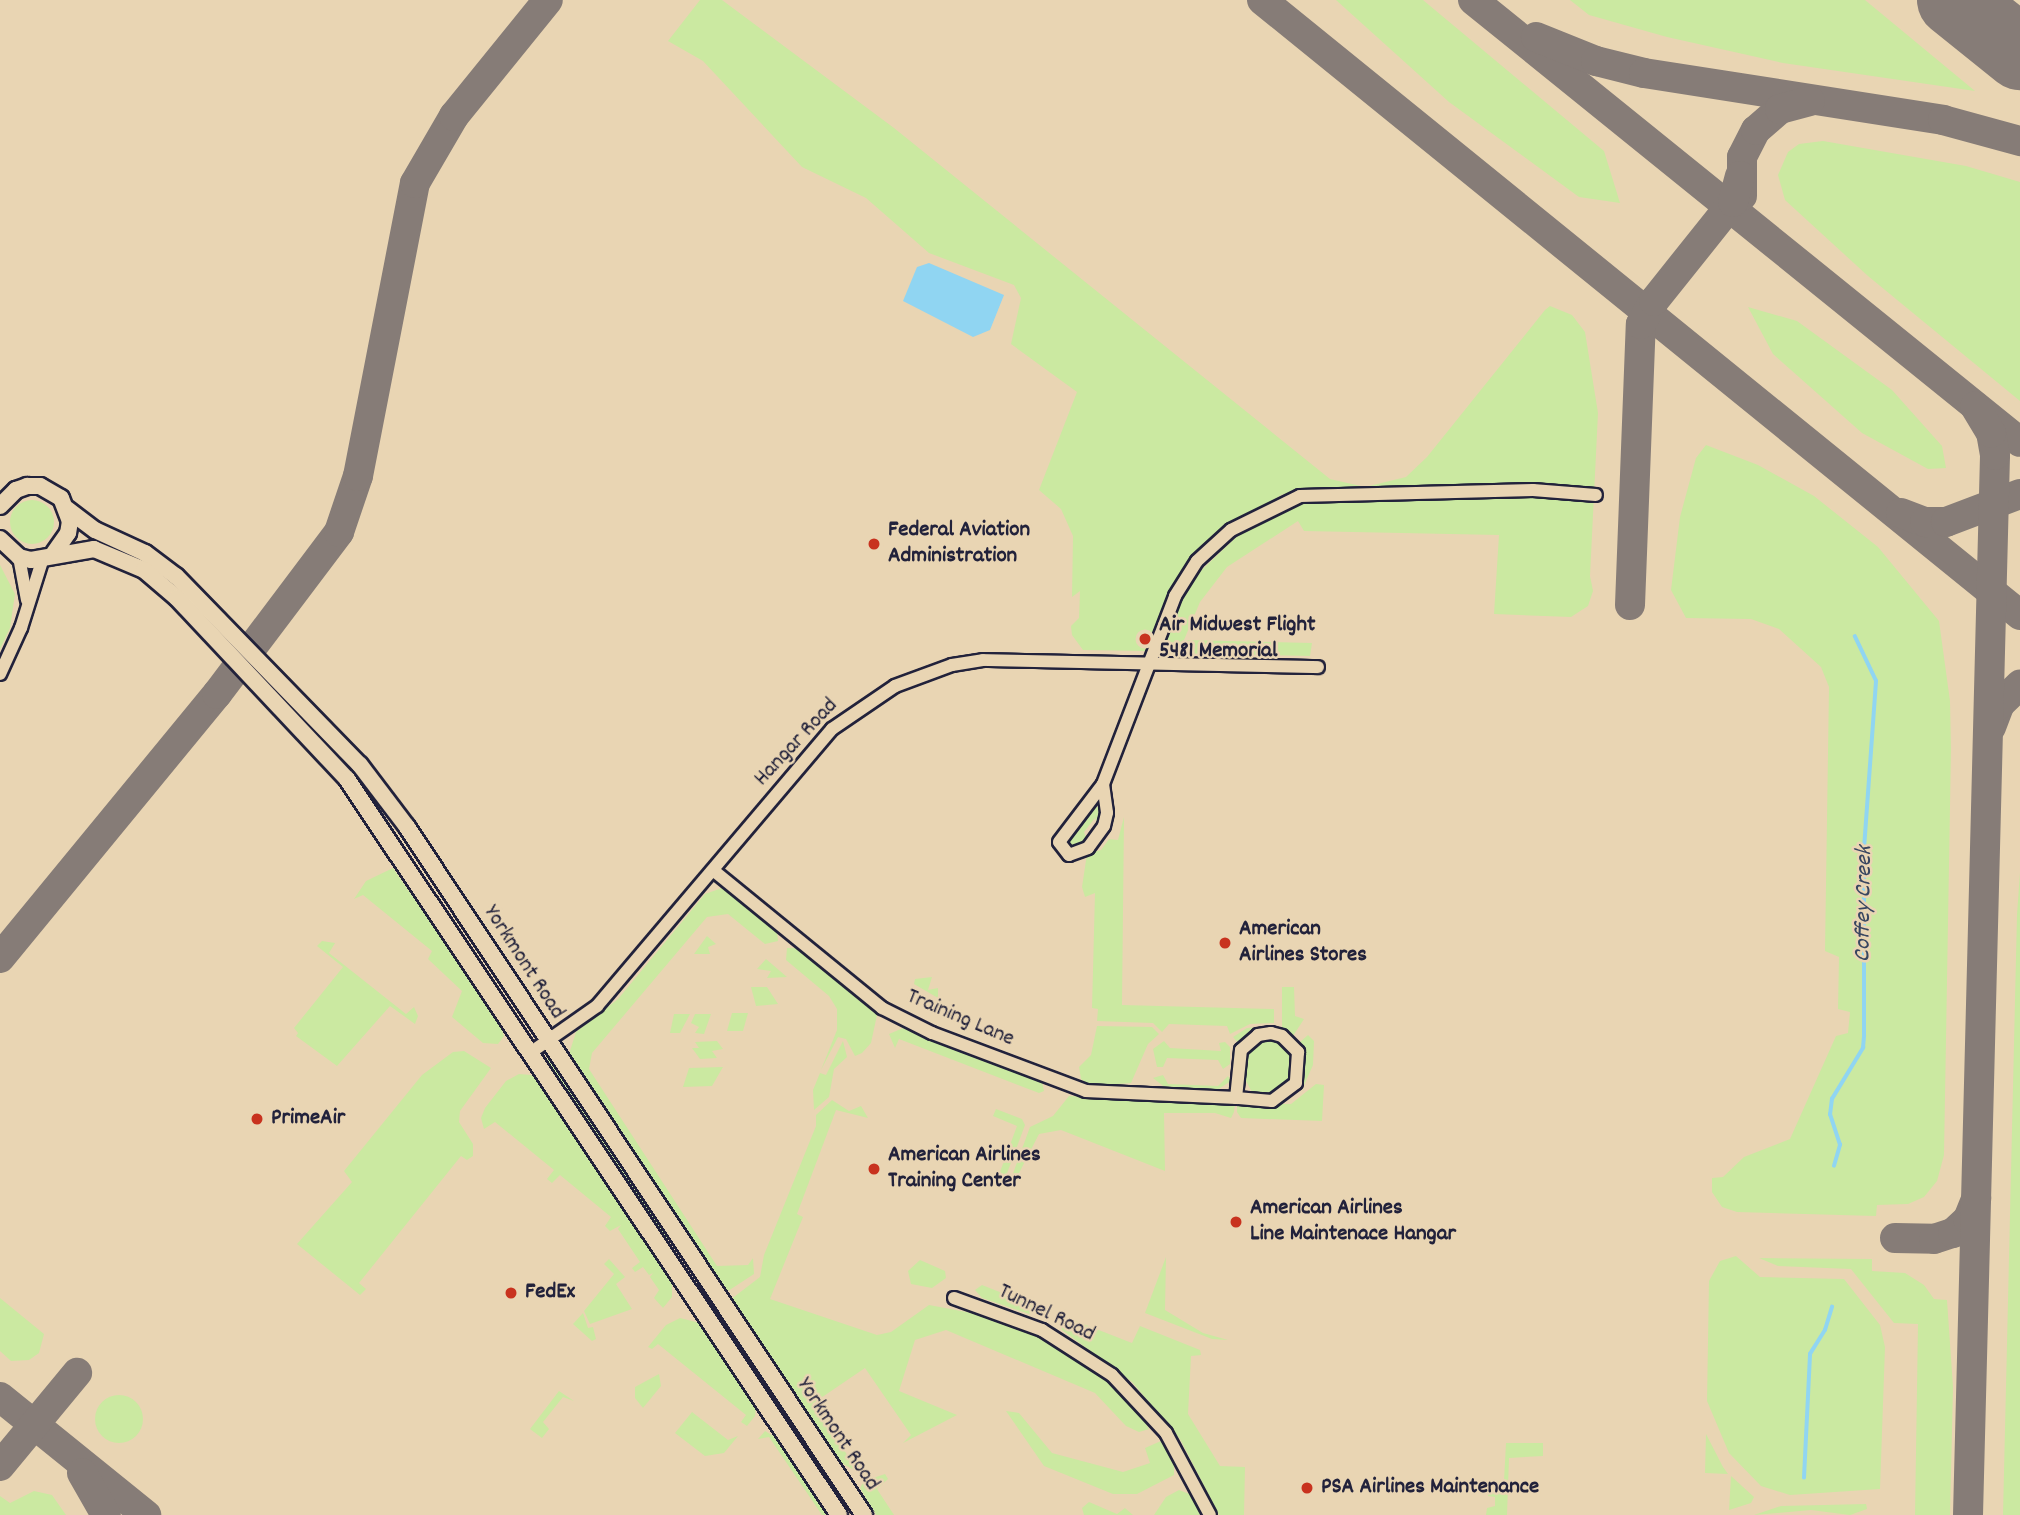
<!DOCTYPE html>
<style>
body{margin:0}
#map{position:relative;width:2020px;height:1515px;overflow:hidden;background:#e9d5b3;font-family:Dekko,sans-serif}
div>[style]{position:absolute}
.green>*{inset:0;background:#cbe9a1}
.round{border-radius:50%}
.water>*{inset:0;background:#90d5f2}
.stream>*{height:3.5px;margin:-1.75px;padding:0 1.75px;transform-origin:1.75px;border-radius:1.75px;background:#90d5f2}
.taxiway>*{height:30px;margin:-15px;padding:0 15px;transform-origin:15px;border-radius:15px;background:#867c77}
.runway>*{height:74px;margin:-37px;padding:0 37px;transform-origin:37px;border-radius:37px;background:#867c77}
.roads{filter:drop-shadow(2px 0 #22223b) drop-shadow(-2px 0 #22223b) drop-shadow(0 2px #22223b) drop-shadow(0 -2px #22223b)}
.minor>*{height:12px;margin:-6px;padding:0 6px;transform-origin:6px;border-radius:6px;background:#e9d5b3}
.tertiary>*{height:16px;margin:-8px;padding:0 8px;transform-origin:8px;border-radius:8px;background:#e9d5b3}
.dots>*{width:19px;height:19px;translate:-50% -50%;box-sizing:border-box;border:4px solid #e9d5b3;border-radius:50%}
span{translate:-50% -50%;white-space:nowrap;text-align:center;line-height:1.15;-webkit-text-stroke:5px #e9d5b3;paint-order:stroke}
.poi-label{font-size:23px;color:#22223b;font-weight:700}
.left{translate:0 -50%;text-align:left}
.street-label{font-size:23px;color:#22223b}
.water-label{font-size:24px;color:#384660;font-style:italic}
</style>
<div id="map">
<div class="green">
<i style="clip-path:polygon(700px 0,722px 0,894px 128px,1330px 479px,1365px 487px,1406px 477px,1427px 457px,1545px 310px,1550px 306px,1572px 315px,1585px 332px,1598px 413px,1590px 576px,1593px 591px,1588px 606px,1571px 617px,1494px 614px,1499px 535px,1304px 531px,1298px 521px,1227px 567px,1200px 602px,1184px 640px,1312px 643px,1310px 656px,1164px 653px,1166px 632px,1192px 579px,1246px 528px,1291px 508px,1283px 494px,1228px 527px,1163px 611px,1145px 651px,1083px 650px,1072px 635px,1071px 626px,1079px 618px,1080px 591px,1072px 597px,1073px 536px,1061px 509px,1039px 490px,1077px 392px,1011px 344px,1021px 298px,1014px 285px,929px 253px,866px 198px,802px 167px,703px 61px,668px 41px)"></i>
<i style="clip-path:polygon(1336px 0,1423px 0,1604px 151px,1620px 203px,1579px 197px,1449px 102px)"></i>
<i style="clip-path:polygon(1570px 0,1865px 0,1975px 91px,1783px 63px,1667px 37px,1589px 15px)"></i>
<i style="clip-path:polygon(1823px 141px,1966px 166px,2020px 182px,2020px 401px,1868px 276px,1785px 200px,1778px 175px,1788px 152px,1799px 144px)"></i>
<i style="clip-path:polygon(1748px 307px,1797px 321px,1892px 390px,1942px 446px,1946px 468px,1928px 469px,1862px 433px,1773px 354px)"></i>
<i style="clip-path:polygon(1706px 445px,1758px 465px,1814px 496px,1878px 547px,1939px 621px,1950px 701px,1951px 749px,1944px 1155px,1937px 1181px,1924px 1197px,1908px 1204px,1877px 1205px,1876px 1216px,1737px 1212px,1722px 1207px,1712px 1192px,1712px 1178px,1723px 1177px,1744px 1157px,1790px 1139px,1836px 1036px,1848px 1033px,1850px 1012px,1838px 1009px,1839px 957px,1825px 951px,1829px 687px,1821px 667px,1779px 629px,1751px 619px,1686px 618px,1671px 590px,1680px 517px,1696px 458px)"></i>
<i class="round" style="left:10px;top:500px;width:44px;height:44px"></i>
<i style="clip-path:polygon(0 565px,15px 594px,10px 628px,0 649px)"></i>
<i style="clip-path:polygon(1101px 806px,1098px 824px,1095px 818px,1084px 832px,1087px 840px,1072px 850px,1067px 840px,1092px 808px)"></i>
<i style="clip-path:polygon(1124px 817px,1122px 1005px,1274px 1009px,1274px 1023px,1250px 1024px,1230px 1034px,1227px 1026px,1169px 1024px,1162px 1032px,1153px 1023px,1097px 1021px,1098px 1009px,1092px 1008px,1095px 893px,1085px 897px,1082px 887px,1087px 854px,1101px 850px,1109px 839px,1118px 840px)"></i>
<i style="clip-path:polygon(393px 868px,499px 1022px,504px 1036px,498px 1044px,483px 1043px,452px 1017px,462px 991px,428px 959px,432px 951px,363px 895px,354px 899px,366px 881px)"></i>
<i style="clip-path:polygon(2020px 872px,2020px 1515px,2003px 1515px,2017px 915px)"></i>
<i style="clip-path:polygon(722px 888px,777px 932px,778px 941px,765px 944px,728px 914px,707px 917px,592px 1053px,589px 1069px,717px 1266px,748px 1265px,753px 1258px,754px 1274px,728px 1291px,721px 1289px,574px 1070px,569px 1054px,576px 1032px,618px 999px,705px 894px)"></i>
<i style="clip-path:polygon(707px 936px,716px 944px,708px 947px,710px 954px,694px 954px)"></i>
<i style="clip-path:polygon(322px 941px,335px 943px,329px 953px,406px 1014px,414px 1007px,418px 1016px,415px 1024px,390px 1006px,337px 1066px,296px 1036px,298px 1033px,294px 1028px,343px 967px,317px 946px)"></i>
<i style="clip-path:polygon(787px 948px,797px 948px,877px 1015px,871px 1043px,862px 1053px,855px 1056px,846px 1039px,838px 1037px,821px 1070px,837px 1030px,837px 1009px,829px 996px,786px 960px)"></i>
<i style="clip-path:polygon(766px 959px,787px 977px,767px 978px,771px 971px,757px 969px)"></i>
<i style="clip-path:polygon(932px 977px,928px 990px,938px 988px,938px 998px,914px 984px,915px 979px)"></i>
<i style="clip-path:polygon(751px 987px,767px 987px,778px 1004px,756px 1006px)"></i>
<i style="clip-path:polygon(1282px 987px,1294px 987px,1295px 1016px,1304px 1019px,1293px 1036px,1282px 1029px)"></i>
<i style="clip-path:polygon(732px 1013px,748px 1013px,743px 1031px,727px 1031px)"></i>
<i style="clip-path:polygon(674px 1014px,690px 1014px,680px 1033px,670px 1033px)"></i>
<i style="clip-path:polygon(695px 1014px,711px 1014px,704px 1034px,695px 1033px,699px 1027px,691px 1023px)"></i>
<i style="clip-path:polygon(1097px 1026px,1152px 1027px,1159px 1034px,1148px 1044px,1131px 1083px,1090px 1086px,1081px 1079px,1079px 1067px,1091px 1055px)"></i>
<i style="clip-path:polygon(1274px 1026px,1249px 1033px,1240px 1045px,1233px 1037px,1247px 1028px)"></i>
<i style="clip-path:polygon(903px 1028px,1042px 1082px,1044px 1091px,1039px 1093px,899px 1039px,895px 1048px,889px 1034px)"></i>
<i style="clip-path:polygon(1308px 1035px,1314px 1041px,1313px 1065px,1302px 1090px,1306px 1055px,1300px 1042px)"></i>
<i style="clip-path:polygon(1261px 1040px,1279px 1041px,1292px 1052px,1292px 1079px,1268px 1096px,1254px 1096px,1244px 1077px,1246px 1053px)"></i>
<i style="clip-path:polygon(717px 1041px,723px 1049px,712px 1051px,717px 1058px,700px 1059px,692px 1048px,699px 1048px,695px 1042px)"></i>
<i style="clip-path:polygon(843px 1041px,847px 1057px,834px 1069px,829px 1097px,814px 1110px,813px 1090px,820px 1073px,826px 1075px)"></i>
<i style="clip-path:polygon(1164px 1041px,1170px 1048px,1221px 1051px,1219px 1043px,1225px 1042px,1230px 1047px,1230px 1064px,1223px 1069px,1218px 1060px,1167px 1058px,1163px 1067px,1157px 1067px,1153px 1049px)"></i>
<i style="clip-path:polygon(464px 1051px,491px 1068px,460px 1111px,459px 1122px,473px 1144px,473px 1156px,467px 1160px,461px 1156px,359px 1283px,366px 1289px,360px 1295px,297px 1244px,352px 1182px,344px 1171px,422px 1075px,453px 1052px)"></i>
<i style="clip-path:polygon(548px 1057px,668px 1233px,668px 1243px,545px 1064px)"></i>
<i style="clip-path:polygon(723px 1067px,712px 1086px,683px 1087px,689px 1068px)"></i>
<i style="clip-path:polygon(519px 1074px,531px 1075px,541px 1083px,672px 1279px,672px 1297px,663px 1308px,654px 1298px,659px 1290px,650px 1277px,653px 1273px,649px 1275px,643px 1267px,635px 1272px,632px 1268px,640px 1262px,618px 1229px,621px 1225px,610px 1231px,605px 1226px,611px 1217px,560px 1175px,552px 1183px,547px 1179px,554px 1170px,495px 1122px,484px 1129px,481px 1118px,485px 1108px,506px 1081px)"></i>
<i style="clip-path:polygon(1163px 1075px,1168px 1084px,1218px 1086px,1228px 1076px,1231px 1081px,1217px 1090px,1167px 1089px,1153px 1078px)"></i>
<i style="clip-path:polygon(1316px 1084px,1324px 1085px,1322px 1121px,1241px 1118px,1237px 1112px,1237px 1104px,1291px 1104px)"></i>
<i style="clip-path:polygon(1069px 1096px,1235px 1104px,1234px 1112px,1231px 1118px,1215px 1113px,1164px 1113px,1165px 1171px,1061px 1130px,1039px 1134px,1013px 1185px,1011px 1179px,1030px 1127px,1053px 1116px)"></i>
<i style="clip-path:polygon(832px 1100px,849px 1111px,861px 1106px,868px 1118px,836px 1110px,797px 1214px,803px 1217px,770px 1299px,877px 1335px,891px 1332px,929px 1305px,993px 1317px,1051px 1343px,1105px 1379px,1140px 1413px,1149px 1429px,1139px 1432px,1126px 1426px,1095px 1393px,946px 1330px,915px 1340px,899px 1391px,957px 1415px,903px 1443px,911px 1435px,865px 1368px,812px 1404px,848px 1456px,857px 1451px,865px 1465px,854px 1470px,838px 1461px,730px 1300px,760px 1277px,764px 1255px,816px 1126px,816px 1115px)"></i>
<i style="clip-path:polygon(996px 1109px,1022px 1119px,1025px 1125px,1006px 1176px,997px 1180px,1017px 1126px,993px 1116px)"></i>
<i style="clip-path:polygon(1736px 1256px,1760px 1277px,1844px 1279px,1880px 1325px,1885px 1347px,1880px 1489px,1790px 1495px,1761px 1486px,1729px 1453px,1707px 1401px,1709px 1281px,1720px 1261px)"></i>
<i style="clip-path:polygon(1166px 1257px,1165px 1310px,1203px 1333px,1228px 1340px,1212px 1339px,1145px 1313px)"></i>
<i style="clip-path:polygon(1759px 1258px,1872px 1259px,1872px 1271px,1905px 1273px,1924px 1285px,1934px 1299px,1947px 1300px,1953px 1387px,1950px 1515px,1915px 1515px,1918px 1324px,1894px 1323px,1851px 1269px,1778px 1266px)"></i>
<i style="clip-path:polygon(609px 1259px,625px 1277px,616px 1284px,632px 1309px,590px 1324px,584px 1311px,614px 1274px,604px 1264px)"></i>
<i style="clip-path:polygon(920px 1260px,945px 1271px,946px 1278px,932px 1288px,911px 1284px,908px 1271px)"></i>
<i style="clip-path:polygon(982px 1285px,1035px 1306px,1036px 1311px,1029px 1314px,982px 1298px,975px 1290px)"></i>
<i style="clip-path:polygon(0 1298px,44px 1334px,39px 1353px,29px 1360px,11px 1361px,0 1351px)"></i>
<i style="clip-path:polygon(583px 1313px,588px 1328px,593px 1327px,596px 1339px,592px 1341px,573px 1324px)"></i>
<i style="clip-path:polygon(680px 1318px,700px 1323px,756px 1405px,755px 1416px,747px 1426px,741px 1422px,746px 1415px,658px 1344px,652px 1349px,648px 1347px,666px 1325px)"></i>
<i style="clip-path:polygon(1068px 1318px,1132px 1343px,1140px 1326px,1200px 1350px,1201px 1355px,1191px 1356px,1188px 1414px,1220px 1466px,1245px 1467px,1244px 1515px,1219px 1515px,1180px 1439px,1132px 1382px,1062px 1330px,1060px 1321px)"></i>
<i style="clip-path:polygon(745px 1355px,770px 1386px,768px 1392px,764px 1392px)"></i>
<i style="clip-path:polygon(659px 1374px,661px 1386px,643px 1408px,635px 1398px,635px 1387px)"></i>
<i style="clip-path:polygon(559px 1391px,574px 1401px,563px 1397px,543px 1422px,549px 1429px,542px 1438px,530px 1429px)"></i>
<i class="round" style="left:95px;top:1395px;width:48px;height:48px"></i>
<i style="clip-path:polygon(1006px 1411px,1019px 1413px,1052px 1453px,1123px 1472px,1150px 1463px,1145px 1448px,1161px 1441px,1174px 1463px,1174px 1475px,1137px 1494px,1113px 1494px,1044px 1466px)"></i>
<i style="clip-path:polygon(692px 1412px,728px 1440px,738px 1436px,724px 1453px,705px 1456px,675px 1433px)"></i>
<i style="clip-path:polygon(784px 1412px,831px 1477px,829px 1483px,781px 1415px)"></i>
<i style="clip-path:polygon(765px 1431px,780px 1440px,830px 1515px,822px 1515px,769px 1437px,758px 1439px)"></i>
<i style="clip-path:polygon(1706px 1434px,1723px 1467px,1728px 1474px,1705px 1473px)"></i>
<i style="clip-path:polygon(1506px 1443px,1543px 1443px,1543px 1456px,1509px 1458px,1507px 1515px,1486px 1515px,1487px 1508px,1495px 1506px,1495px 1497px,1488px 1496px,1488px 1481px,1504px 1481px)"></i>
<i style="clip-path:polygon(885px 1474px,888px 1479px,877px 1489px,894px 1515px,876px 1515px,860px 1488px,864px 1481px)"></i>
<i style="clip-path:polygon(1731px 1476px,1754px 1497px,1751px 1503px,1729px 1510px)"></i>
<i style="clip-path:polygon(1179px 1490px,1192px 1495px,1201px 1515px,1154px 1515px,1166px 1497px)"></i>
<i style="clip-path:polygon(34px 1491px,52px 1495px,66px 1515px,0 1515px,0 1496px,10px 1503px)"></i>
<i style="clip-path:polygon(1089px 1502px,1117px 1514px,1125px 1508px,1133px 1515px,1084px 1515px,1082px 1508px)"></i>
<i style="clip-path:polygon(1866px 1504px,1867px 1509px,1850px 1515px,1811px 1510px,1754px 1515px,1781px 1506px)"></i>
</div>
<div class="water">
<i style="clip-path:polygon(929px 263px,1004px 295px,990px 330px,973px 337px,903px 301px,917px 267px)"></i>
</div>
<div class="stream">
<i style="left:1834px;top:1166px;width:22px;rotate:-74deg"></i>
<i style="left:1840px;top:1145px;width:32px;rotate:-108deg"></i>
<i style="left:1830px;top:1115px;width:16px;rotate:-83deg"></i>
<i style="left:1832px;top:1099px;width:60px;rotate:-58.7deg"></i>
<i style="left:1863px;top:1048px;width:12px;rotate:-85deg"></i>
<i style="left:1864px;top:1036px;width:187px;rotate:-90deg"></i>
<i style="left:1864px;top:849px;width:168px;rotate:-85.9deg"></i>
<i style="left:1876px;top:681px;width:49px;rotate:-115.5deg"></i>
<i style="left:1804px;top:1478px;width:124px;rotate:-87.2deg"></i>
<i style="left:1810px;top:1354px;width:28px;rotate:-58deg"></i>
<i style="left:1825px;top:1330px;width:24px;rotate:-73deg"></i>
</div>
<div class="taxiway">
<i style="left:1262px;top:0;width:976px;rotate:39.05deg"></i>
<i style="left:1473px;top:0;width:703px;rotate:38.94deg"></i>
<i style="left:1536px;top:37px;width:65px;rotate:21.8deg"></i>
<i style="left:1596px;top:61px;width:49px;rotate:14deg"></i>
<i style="left:1644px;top:73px;width:303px;rotate:8.9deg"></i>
<i style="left:1943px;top:120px;width:80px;rotate:15.3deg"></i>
<i style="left:1742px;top:196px;width:39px;rotate:-90deg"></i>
<i style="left:1742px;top:157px;width:30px;rotate:-63deg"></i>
<i style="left:1756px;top:130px;width:32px;rotate:-41deg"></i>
<i style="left:1780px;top:109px;width:31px;rotate:-15deg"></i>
<i style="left:1901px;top:513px;width:26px;rotate:21deg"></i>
<i style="left:1925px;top:522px;width:21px"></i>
<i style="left:1946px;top:522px;width:79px;rotate:-20.7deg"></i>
<i style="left:1630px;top:605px;width:281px;rotate:-87.8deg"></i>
<i style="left:1641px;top:324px;width:26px;rotate:-61deg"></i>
<i style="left:1654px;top:301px;width:127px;rotate:-51.4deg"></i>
<i style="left:1733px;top:202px;width:27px;rotate:-75deg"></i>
<i style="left:1991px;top:727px;width:25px;rotate:-69deg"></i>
<i style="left:2000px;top:704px;width:28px;rotate:-44deg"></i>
<i style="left:0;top:958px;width:342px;rotate:-50.6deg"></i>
<i style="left:217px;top:694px;width:203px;rotate:-53deg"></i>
<i style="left:339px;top:532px;width:59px;rotate:-71.3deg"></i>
<i style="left:358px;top:476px;width:298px;rotate:-79deg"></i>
<i style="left:415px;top:183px;width:78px;rotate:-59.8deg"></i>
<i style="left:454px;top:116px;width:149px;rotate:-51deg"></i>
<i style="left:1895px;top:1238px;width:39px;rotate:1deg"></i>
<i style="left:1934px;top:1239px;width:20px;rotate:-18deg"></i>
<i style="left:1953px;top:1233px;width:21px;rotate:-43deg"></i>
<i style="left:1968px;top:1219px;width:22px;rotate:-68deg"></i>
<i style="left:0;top:1397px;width:188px;rotate:38.9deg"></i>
<i style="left:0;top:1466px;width:121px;rotate:-50.4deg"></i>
<i style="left:82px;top:1473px;width:48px;rotate:60.3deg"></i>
<i style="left:1968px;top:1515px;width:1060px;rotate:-88.54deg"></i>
<i style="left:1995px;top:455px;width:22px;rotate:-100deg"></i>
<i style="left:1991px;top:433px;width:31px;rotate:-121deg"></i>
</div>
<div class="runway">
<i style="left:1954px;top:0;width:85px;rotate:38.8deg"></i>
</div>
<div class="roads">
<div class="minor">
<i style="left:19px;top:557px;width:44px;rotate:79.5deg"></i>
<i style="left:0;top:674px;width:51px;rotate:-65.5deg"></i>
<i style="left:21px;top:628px;width:73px;rotate:-72.6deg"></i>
<i style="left:1103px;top:784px;width:29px;rotate:82deg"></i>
<i style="left:1107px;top:813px;width:13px;rotate:103deg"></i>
<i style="left:1104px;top:826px;width:27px;rotate:126deg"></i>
<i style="left:1088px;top:848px;width:20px;rotate:160deg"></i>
<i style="left:1069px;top:855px;width:16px;rotate:-128deg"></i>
<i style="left:1059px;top:842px;width:73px;rotate:-52.8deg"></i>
<i style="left:1103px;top:784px;width:201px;rotate:-69deg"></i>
<i style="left:1175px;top:596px;width:41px;rotate:-57.8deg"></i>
<i style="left:1197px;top:561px;width:46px;rotate:-42.4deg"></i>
<i style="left:1231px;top:530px;width:77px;rotate:-26.2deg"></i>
<i style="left:1300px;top:496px;width:233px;rotate:-1.5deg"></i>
<i style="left:1533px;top:490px;width:63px;rotate:4.5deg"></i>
<i style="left:714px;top:871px;width:217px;rotate:39.2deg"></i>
<i style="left:882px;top:1008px;width:56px;rotate:26.6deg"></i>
<i style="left:932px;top:1033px;width:165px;rotate:20.6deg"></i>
<i style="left:1086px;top:1091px;width:150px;rotate:2.7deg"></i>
<i style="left:1271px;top:1033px;width:11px;rotate:15deg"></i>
<i style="left:1282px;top:1036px;width:23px;rotate:45deg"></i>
<i style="left:1298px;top:1052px;width:31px;rotate:94deg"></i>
<i style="left:1296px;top:1083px;width:30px;rotate:143deg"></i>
<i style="left:1272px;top:1101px;width:36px;rotate:-175deg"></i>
<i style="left:1236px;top:1098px;width:48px;rotate:-84.1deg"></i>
<i style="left:1241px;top:1050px;width:23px;rotate:-41deg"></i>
<i style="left:1258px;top:1035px;width:13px;rotate:-9deg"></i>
<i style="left:530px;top:1053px;width:82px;rotate:-35deg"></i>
<i style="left:597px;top:1006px;width:363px;rotate:-49.7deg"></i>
<i style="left:832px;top:729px;width:76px;rotate:-34.3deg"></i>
<i style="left:895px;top:686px;width:61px;rotate:-20.2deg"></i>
<i style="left:952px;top:665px;width:31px;rotate:-9deg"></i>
<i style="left:983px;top:660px;width:335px;rotate:1.2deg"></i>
<i style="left:954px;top:1298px;width:94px;rotate:20deg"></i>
<i style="left:1042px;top:1330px;width:83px;rotate:32.7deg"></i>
<i style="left:1112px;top:1375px;width:79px;rotate:47deg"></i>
<i style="left:1166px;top:1433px;width:93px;rotate:61.8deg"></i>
</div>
<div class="tertiary">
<i style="left:0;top:506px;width:23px;rotate:-45deg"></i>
<i style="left:16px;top:490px;width:12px;rotate:-20deg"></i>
<i style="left:27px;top:486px;width:13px"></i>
<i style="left:40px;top:486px;width:24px;rotate:30deg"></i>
<i style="left:61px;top:498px;width:25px;rotate:69deg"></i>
<i style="left:70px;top:521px;width:12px;rotate:99deg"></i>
<i style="left:68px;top:533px;width:24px;rotate:125deg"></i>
<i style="left:67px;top:509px;width:35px;rotate:37deg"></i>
<i style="left:95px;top:530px;width:55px;rotate:24.7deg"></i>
<i style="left:145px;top:553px;width:39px;rotate:37deg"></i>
<i style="left:176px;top:576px;width:264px;rotate:45.8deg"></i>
<i style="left:360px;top:765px;width:78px;rotate:52.8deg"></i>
<i style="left:407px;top:827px;width:826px;rotate:56.41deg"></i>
<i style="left:0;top:539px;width:26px;rotate:43deg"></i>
<i style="left:19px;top:557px;width:12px;rotate:14deg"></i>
<i style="left:31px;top:560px;width:64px;rotate:-9.9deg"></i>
<i style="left:94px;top:549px;width:54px;rotate:22.8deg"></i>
<i style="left:144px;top:570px;width:43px;rotate:40.3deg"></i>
<i style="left:177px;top:598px;width:248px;rotate:46.8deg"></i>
<i style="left:347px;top:779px;width:885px;rotate:56.24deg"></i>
</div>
</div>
<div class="dots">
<i style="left:874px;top:544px;background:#c8321e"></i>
<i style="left:1145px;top:639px;background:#c8321e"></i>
<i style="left:1225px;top:943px;background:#c8321e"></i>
<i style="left:257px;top:1119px;background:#c8321e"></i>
<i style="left:874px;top:1169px;background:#c8321e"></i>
<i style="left:1236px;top:1222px;background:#c8321e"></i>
<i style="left:511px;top:1293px;background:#c8321e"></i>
<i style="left:1307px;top:1488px;background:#c8321e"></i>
</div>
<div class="poi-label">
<span class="left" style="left:888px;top:544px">Federal Aviation<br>Administration</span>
<span class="left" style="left:1159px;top:639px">Air Midwest Flight<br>5481 Memorial</span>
<span class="left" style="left:1239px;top:943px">American<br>Airlines Stores</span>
<span class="left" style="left:271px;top:1119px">PrimeAir</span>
<span class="left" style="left:888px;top:1169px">American Airlines<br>Training Center</span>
<span class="left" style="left:1250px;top:1222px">American Airlines<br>Line Maintenace Hangar</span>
<span class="left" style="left:525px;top:1293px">FedEx</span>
<span class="left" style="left:1321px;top:1488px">PSA Airlines Maintenance</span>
</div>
<div class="street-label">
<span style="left:797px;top:743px;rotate:-47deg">Hangar Road</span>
<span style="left:523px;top:963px;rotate:57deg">Yorkmont Road</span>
<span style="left:960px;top:1019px;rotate:23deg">Training Lane</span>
<span style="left:1046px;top:1314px;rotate:26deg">Tunnel Road</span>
<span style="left:837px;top:1435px;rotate:56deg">Yorkmont Road</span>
</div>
<div class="water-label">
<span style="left:1865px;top:904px;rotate:-89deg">Coffey Creek</span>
</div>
</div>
